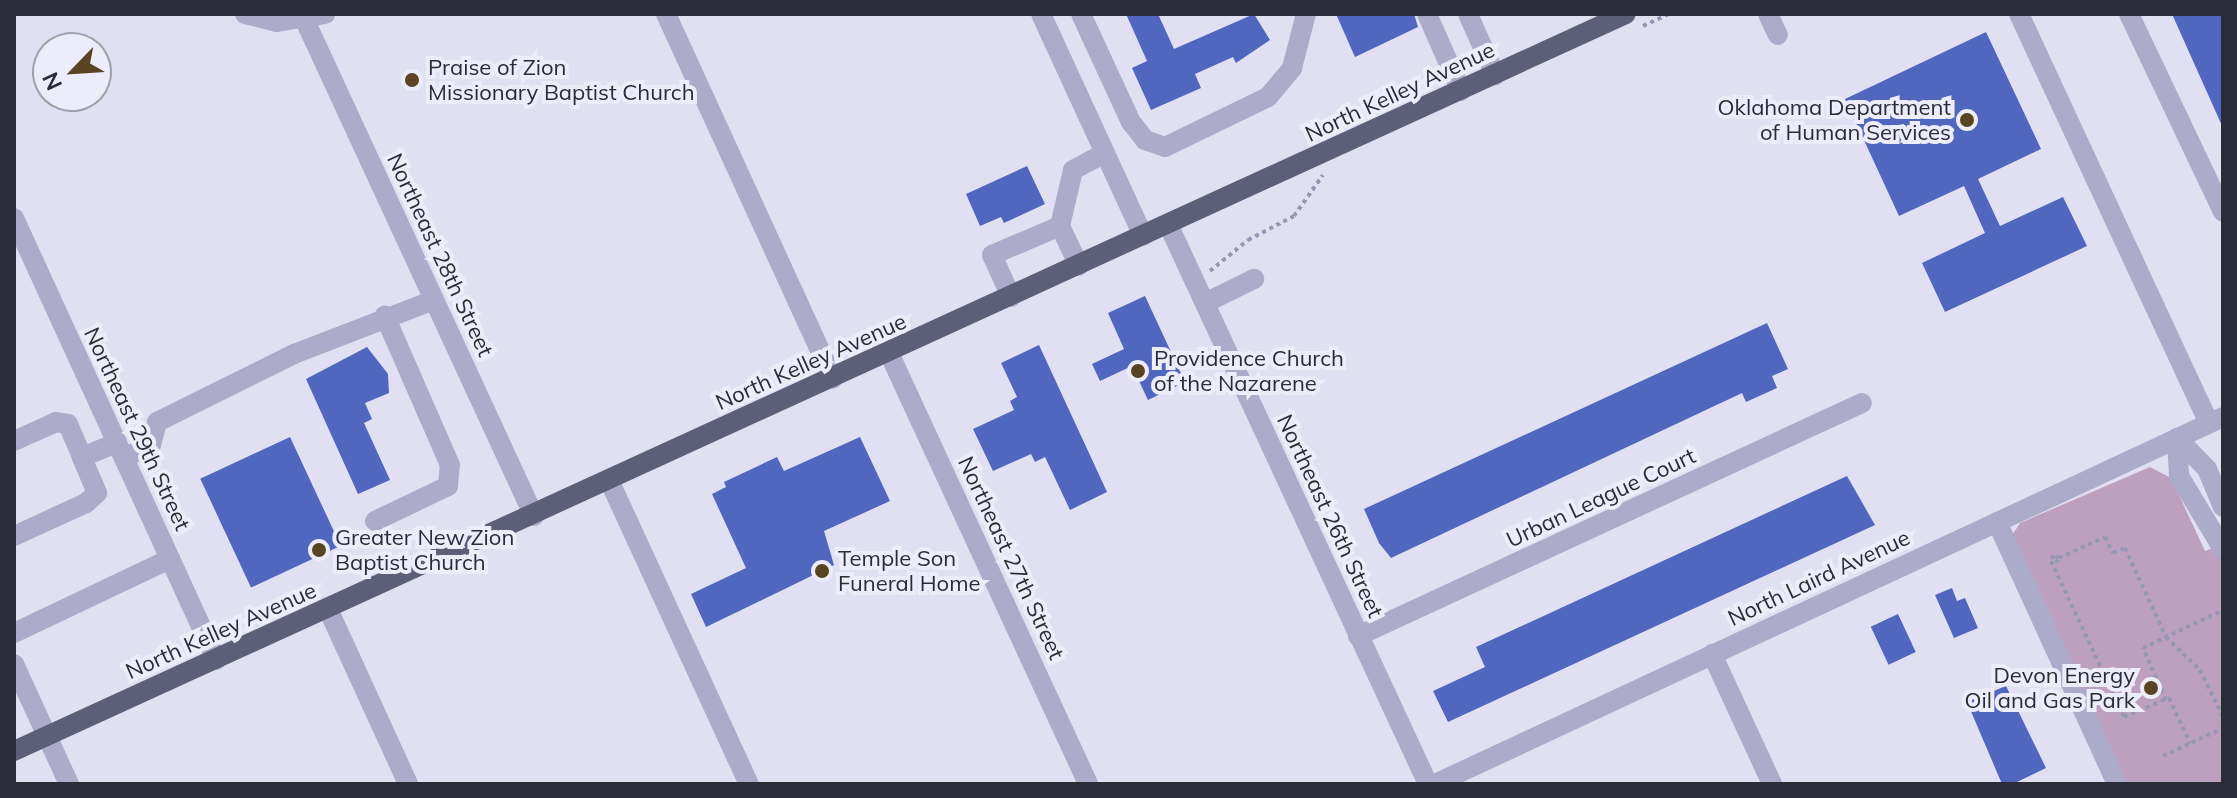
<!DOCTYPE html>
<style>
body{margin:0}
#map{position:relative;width:2237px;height:798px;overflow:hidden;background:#e1e0f2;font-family:Mulish,sans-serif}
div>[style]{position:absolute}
.green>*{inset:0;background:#bda0c0}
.building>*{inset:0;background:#5066bf;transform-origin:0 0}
.path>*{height:4px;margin-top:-2px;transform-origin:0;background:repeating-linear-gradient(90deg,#9696b5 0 4px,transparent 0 8px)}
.minor>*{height:20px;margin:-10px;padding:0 10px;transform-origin:10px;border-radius:10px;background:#acacca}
.major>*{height:20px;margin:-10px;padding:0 10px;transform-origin:10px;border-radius:10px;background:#5d5f79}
.dots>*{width:22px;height:22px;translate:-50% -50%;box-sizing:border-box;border:4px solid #edecf9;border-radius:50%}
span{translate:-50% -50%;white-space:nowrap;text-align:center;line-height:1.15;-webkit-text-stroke:8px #edecf9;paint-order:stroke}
.poi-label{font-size:22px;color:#2a2c38}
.left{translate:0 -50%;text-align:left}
.right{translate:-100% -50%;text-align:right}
.street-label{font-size:22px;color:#2a2c38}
.frame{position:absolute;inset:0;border:16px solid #2a2c38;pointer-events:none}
.north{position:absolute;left:32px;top:32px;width:80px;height:80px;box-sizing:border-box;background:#edecf9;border:2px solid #9f9fac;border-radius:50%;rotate:245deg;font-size:22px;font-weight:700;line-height:32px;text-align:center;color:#2a2c38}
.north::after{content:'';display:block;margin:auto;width:28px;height:36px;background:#584322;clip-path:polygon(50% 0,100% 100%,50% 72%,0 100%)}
</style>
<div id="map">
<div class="green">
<i style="clip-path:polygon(2150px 467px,2171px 478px,2205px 551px,2223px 544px,2223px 784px,2123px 784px,2011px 537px,2020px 523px)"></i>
</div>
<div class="building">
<i style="clip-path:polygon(1126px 14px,1158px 14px,1174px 49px,1254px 14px,1270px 40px,1236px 63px,1233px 57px,1195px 74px,1201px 88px,1151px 110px,1132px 68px,1147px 61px)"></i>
<i style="clip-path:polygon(1336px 14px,1414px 14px,1418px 27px,1355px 57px)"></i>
<i style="clip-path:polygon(2172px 14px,2223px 14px,2223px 128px)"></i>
<i style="clip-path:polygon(1986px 32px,2041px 149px,1978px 179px,2000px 226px,2063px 197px,2087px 246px,1945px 312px,1922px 263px,1985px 233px,1964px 186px,1899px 216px,1845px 99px)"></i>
<i style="clip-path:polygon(1027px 166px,1045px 204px,1004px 223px,1001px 217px,980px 226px,966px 194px)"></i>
<i style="clip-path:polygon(1145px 296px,1185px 382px,1148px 400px,1132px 366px,1100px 381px,1092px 364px,1124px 349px,1108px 313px)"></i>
<i style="clip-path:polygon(1767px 323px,1788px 369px,1772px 376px,1777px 388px,1746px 402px,1742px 393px,1391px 558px,1379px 543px,1364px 509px)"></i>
<i style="clip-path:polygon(1039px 345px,1107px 492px,1070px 510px,1045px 457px,1035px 462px,1031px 454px,993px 471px,973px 429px,1014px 410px,1010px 401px,1017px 397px,1001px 363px)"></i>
<i style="clip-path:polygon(367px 347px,388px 374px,389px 393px,365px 403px,372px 419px,364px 423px,390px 480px,358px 494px,306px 379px)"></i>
<i style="left:290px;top:437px;width:120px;height:99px;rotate:65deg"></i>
<i style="clip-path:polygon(860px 437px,890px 501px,824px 531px,834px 565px,706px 627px,691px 594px,746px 568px,712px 494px,726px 487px,724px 482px,777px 457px,784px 471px)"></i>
<i style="clip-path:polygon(1847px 476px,1875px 525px,1448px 722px,1433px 691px,1485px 667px,1476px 647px)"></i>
<i style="clip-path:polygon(1952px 588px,1957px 601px,1965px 598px,1978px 628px,1954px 638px,1935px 595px)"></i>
<i style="left:1898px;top:614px;width:42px;height:30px;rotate:65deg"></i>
<i style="clip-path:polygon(2006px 686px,2046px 768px,2013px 784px,2002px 784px,1967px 702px)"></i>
</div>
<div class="path">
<i style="left:1643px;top:26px;width:29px;rotate:-25deg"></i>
<i style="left:1210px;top:271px;width:49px;rotate:-39.2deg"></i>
<i style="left:1248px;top:240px;width:52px;rotate:-27.6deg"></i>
<i style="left:1294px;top:216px;width:50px;rotate:-54.7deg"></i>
<i style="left:2059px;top:558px;width:51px;rotate:-24.5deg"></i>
<i style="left:2105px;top:537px;width:18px;rotate:63deg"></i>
<i style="left:2113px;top:553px;width:13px;rotate:-23deg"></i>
<i style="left:2125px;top:548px;width:98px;rotate:65.3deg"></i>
<i style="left:2166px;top:637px;width:47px;rotate:44.1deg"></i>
<i style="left:2200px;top:670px;width:52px;rotate:63.9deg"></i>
<i style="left:2056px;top:563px;width:6px;rotate:-59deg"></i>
<i style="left:2059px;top:558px;width:7px;rotate:-153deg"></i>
<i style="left:2053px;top:555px;width:6px;rotate:108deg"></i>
<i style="left:2051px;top:561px;width:172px;rotate:64.9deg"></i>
<i style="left:2124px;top:717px;width:49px;rotate:-22.9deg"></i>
<i style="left:2169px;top:698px;width:50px;rotate:65deg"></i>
<i style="left:2166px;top:700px;width:57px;rotate:-113.9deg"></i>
<i style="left:2143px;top:648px;width:89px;rotate:-25.4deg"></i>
<i style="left:2163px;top:756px;width:66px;rotate:-25deg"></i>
</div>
<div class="minor">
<i style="left:245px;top:14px;width:33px;rotate:14deg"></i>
<i style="left:277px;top:22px;width:49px;rotate:-9.5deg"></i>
<i style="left:302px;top:14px;width:553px;rotate:65.2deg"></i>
<i style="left:666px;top:14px;width:401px;rotate:65.4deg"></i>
<i style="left:1041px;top:14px;width:244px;rotate:65.3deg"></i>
<i style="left:1081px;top:14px;width:119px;rotate:65.2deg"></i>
<i style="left:1131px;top:122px;width:23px;rotate:52deg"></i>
<i style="left:1145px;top:140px;width:21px;rotate:19deg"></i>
<i style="left:1165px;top:147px;width:114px;rotate:-25.9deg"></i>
<i style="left:1268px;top:97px;width:38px;rotate:-50deg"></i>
<i style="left:1292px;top:68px;width:56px;rotate:-75.5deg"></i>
<i style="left:1427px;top:14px;width:84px;rotate:66.2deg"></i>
<i style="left:1468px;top:14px;width:67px;rotate:66.1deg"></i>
<i style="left:1768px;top:14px;width:23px;rotate:65deg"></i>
<i style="left:2019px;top:14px;width:451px;rotate:65.1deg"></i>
<i style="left:2129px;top:14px;width:219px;rotate:64.6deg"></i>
<i style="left:14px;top:218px;width:486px;rotate:65.4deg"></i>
<i style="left:1168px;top:224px;width:617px;rotate:65.1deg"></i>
<i style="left:1060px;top:226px;width:57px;rotate:-76.9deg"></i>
<i style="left:1073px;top:170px;width:36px;rotate:-28deg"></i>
<i style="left:1011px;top:297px;width:46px;rotate:-114.3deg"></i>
<i style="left:992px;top:255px;width:74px;rotate:-23.1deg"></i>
<i style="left:1060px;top:226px;width:44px;rotate:64.6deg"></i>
<i style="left:1205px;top:303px;width:55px;rotate:-26.1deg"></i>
<i style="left:889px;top:353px;width:475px;rotate:65.2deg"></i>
<i style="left:2177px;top:438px;width:38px;rotate:87deg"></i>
<i style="left:2179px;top:476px;width:85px;rotate:58.9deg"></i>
<i style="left:2177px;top:438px;width:43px;rotate:45.9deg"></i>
<i style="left:2207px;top:469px;width:41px;rotate:67.2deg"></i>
<i style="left:14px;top:441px;width:46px;rotate:-24.3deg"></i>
<i style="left:56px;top:422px;width:12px;rotate:9deg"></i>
<i style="left:68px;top:424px;width:36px;rotate:67deg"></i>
<i style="left:82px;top:457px;width:38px;rotate:-22deg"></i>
<i style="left:124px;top:458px;width:30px;rotate:-26deg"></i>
<i style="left:151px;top:445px;width:24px;rotate:-75deg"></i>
<i style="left:157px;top:422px;width:153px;rotate:-26.4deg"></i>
<i style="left:294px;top:354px;width:150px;rotate:-21.1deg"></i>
<i style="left:609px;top:480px;width:335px;rotate:65.3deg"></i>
<i style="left:375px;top:521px;width:81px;rotate:-25.6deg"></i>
<i style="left:448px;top:486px;width:21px;rotate:-85deg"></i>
<i style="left:450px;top:465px;width:163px;rotate:-113.6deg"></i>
<i style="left:1997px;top:522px;width:288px;rotate:65.4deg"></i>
<i style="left:14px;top:536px;width:79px;rotate:-24.6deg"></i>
<i style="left:86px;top:503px;width:15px;rotate:-42deg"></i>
<i style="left:97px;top:493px;width:39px;rotate:-113deg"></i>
<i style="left:328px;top:609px;width:192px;rotate:65.4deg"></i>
<i style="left:14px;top:633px;width:173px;rotate:-25.4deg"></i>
<i style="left:1358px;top:636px;width:555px;rotate:-24.81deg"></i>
<i style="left:1712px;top:654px;width:143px;rotate:65.2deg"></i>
<i style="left:14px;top:664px;width:132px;rotate:65.4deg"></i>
<i style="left:1435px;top:784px;width:869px;rotate:-24.97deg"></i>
</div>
<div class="major">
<i style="left:14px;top:751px;width:1772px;rotate:-24.57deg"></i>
</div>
<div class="dots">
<i style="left:412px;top:80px;background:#584322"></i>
<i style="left:1967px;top:120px;background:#584322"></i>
<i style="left:1138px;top:371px;background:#584322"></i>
<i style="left:319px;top:550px;background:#584322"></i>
<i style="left:822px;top:571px;background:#584322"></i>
<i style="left:2151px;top:688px;background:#584322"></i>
</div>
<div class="poi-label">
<span class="left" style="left:428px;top:80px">Praise of Zion<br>Missionary Baptist Church</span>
<span class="right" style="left:1951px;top:120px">Oklahoma Department<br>of Human Services</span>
<span class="left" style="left:1154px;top:371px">Providence Church<br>of the Nazarene</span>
<span class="left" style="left:335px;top:550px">Greater New Zion<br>Baptist Church</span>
<span class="left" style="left:838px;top:571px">Temple Son<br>Funeral Home</span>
<span class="right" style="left:2135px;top:688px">Devon Energy<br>Oil and Gas Park</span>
</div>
<div class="street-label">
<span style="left:1400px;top:92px;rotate:-25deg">North Kelley Avenue</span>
<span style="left:440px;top:255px;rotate:65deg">Northeast 28th Street</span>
<span style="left:811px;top:362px;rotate:-24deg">North Kelley Avenue</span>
<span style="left:137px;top:429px;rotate:65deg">Northeast 29th Street</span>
<span style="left:1601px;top:498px;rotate:-25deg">Urban League Court</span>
<span style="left:1330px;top:516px;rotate:65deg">Northeast 26th Street</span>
<span style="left:1011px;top:558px;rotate:65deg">Northeast 27th Street</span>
<span style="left:1819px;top:578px;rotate:-25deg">North Laird Avenue</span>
<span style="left:221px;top:631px;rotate:-24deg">North Kelley Avenue</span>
</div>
<div class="frame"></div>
<div class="north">N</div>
</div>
